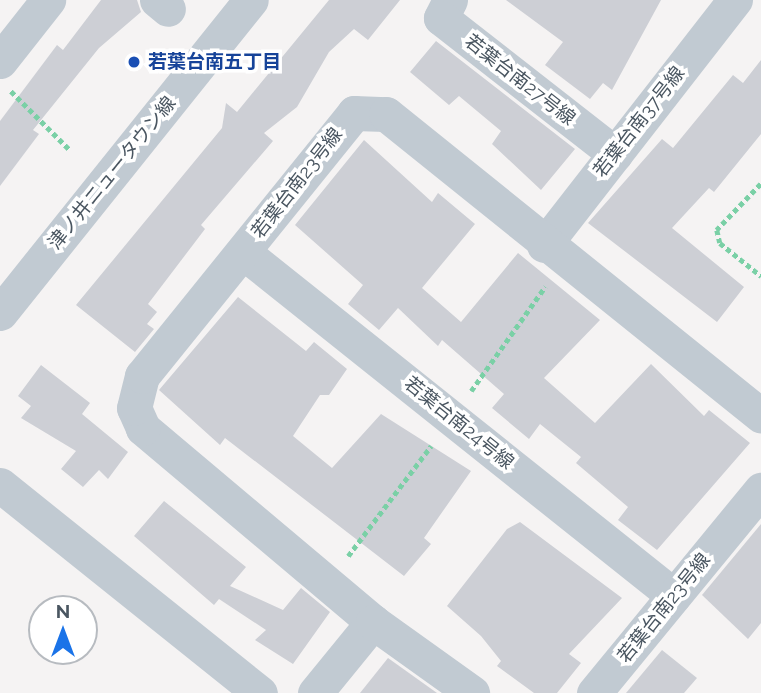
<!DOCTYPE html>
<meta charset="utf-8">
<style>
body{margin:0}
#map{position:relative;width:761px;height:693px;overflow:hidden;background:#f5f3f3;font-family:Raleway,"Noto Sans JP",sans-serif}
div>[style]{position:absolute}
.building>*{inset:0;background:#cdcfd5}
.path>*{height:4.5px;margin-top:-2.25px;transform-origin:0;background:repeating-linear-gradient(90deg,#7ad0a6 0 5px,transparent 0 8.5px)}
.minor>*{height:35px;margin:-17.5px;padding:0 17.5px;transform-origin:17.5px;border-radius:17.5px;background:#c1cad2}
.dots>*{width:19px;height:19px;translate:-50% -50%;box-sizing:border-box;border:4px solid #fff;border-radius:50%}
span{translate:-50% -50%;white-space:nowrap;text-align:center;line-height:1.15;-webkit-text-stroke:7px #fff;paint-order:stroke}
.transit-label{font-size:19px;color:#164399;font-weight:700}
.left{translate:0 -50%;text-align:left}
.street-label{font-size:19px;color:#4a5661}
.north{position:absolute;left:28px;top:595px;width:70px;height:70px;box-sizing:border-box;background:#fff;border:2px solid #b7bbc0;border-radius:50%;rotate:0deg;font-size:19px;font-weight:700;line-height:28px;text-align:center;color:#4a5661}
.north::after{content:'';display:block;margin:auto;width:24px;height:32px;background:#1a73e8;clip-path:polygon(50% 0,100% 100%,50% 72%,0 100%)}
</style>
<div id="map">
<div class="building">
<i style="clip-path:polygon(101px 0,137px 0,141px 12px,99px 48px,33px 130px,39px 134px,0 186px,0 121px,57px 45px,63px 50px)"></i>
<i style="clip-path:polygon(329px 0,400px 0,368px 40px,354px 29px,329px 52px,297px 107px,264px 133px,273px 141px,201px 225px,205px 229px,148px 304px,157px 312px,147px 324px,154px 329px,135px 352px,76px 305px,222px 128px,226px 103px,237px 112px)"></i>
<i style="clip-path:polygon(506px 0,661px 0,612px 90px,603px 83px,590px 99px,545px 65px,563px 42px)"></i>
<i style="clip-path:polygon(436px 41px,575px 149px,541px 190px,492px 144px,501px 131px,459px 96px,449px 105px,410px 72px)"></i>
<i style="clip-path:polygon(761px 60px,761px 134px,714px 192px,709px 188px,672px 228px,744px 287px,717px 322px,588px 223px,662px 139px,673px 148px,733px 75px,743px 83px)"></i>
<i style="clip-path:polygon(364px 140px,432px 202px,438px 193px,475px 224px,422px 288px,461px 322px,518px 253px,600px 320px,544px 378px,595px 423px,651px 364px,704px 416px,709px 410px,750px 443px,657px 550px,618px 520px,628px 507px,576px 463px,581px 457px,540px 424px,529px 439px,492px 408px,504px 394px,442px 340px,438px 346px,398px 308px,379px 330px,348px 304px,363px 285px,295px 225px)"></i>
<i style="clip-path:polygon(238px 297px,306px 351px,314px 342px,347px 369px,329px 395px,320px 395px,293px 436px,332px 468px,381px 414px,471px 471px,424px 538px,431px 544px,404px 576px,225px 438px,220px 445px,159px 390px)"></i>
<i style="clip-path:polygon(41px 365px,90px 403px,82px 414px,128px 452px,108px 479px,99px 470px,83px 487px,61px 469px,76px 451px,21px 418px,31px 406px,18px 396px)"></i>
<i style="clip-path:polygon(164px 501px,246px 567px,230px 586px,283px 610px,301px 588px,330px 612px,293px 664px,255px 640px,266px 630px,219px 599px,214px 605px,134px 536px)"></i>
<i style="clip-path:polygon(520px 522px,622px 598px,569px 654px,581px 663px,557px 693px,534px 693px,497px 666px,501px 661px,481px 636px,447px 606px,507px 529px)"></i>
<i style="clip-path:polygon(761px 524px,761px 623px,748px 639px,702px 595px)"></i>
<i style="clip-path:polygon(662px 650px,697px 678px,684px 693px,626px 693px)"></i>
<i style="clip-path:polygon(388px 658px,437px 693px,360px 693px)"></i>
</div>
<div class="path">
<i style="left:11px;top:91px;width:83px;rotate:45deg"></i>
<i style="left:761px;top:184px;width:64px;rotate:133.7deg"></i>
<i style="left:717px;top:230px;width:13px;rotate:77deg"></i>
<i style="left:720px;top:243px;width:53px;rotate:38.8deg"></i>
<i style="left:471px;top:391px;width:128px;rotate:-54.6deg"></i>
<i style="left:348px;top:556px;width:138px;rotate:-53deg"></i>
</div>
<div class="minor">
<i style="left:157px;top:0;width:14px;rotate:39deg"></i>
<i style="left:450px;top:0;width:20px;rotate:117deg"></i>
<i style="left:441px;top:18px;width:221px;rotate:38deg"></i>
<i style="left:0;top:61px;width:78px;rotate:-51.8deg"></i>
<i style="left:544px;top:245px;width:311px;rotate:-52.1deg"></i>
<i style="left:243px;top:252px;width:551px;rotate:38.59deg"></i>
<i style="left:0;top:313px;width:401px;rotate:-51.3deg"></i>
<i style="left:0;top:485px;width:333px;rotate:38.7deg"></i>
<i style="left:373px;top:622px;width:301px;rotate:-139.9deg"></i>
<i style="left:143px;top:428px;width:22px;rotate:-114deg"></i>
<i style="left:134px;top:408px;width:33px;rotate:-76deg"></i>
<i style="left:142px;top:376px;width:338px;rotate:-51.1deg"></i>
<i style="left:354px;top:113px;width:32px;rotate:2deg"></i>
<i style="left:386px;top:114px;width:481px;rotate:38.8deg"></i>
<i style="left:315px;top:693px;width:92px;rotate:-50.8deg"></i>
<i style="left:373px;top:622px;width:122px;rotate:35.6deg"></i>
<i style="left:594px;top:693px;width:263px;rotate:-50.6deg"></i>
</div>
<div class="dots">
<i style="left:134px;top:62px;background:#1a4fb4"></i>
</div>
<div class="transit-label">
<span class="left" style="left:148px;top:62px">若葉台南五丁目</span>
</div>
<div class="street-label">
<span style="left:520px;top:80px;rotate:38deg">若葉台南27号線</span>
<span style="left:639px;top:122px;rotate:-52deg">若葉台南37号線</span>
<span style="left:112px;top:173px;rotate:-51deg">津ノ井ニュータウン線</span>
<span style="left:297px;top:183px;rotate:-52deg">若葉台南23号線</span>
<span style="left:459px;top:423px;rotate:39deg">若葉台南24号線</span>
<span style="left:664px;top:608px;rotate:-51deg">若葉台南23号線</span>
</div>
<div class="north">N</div>
</div>
